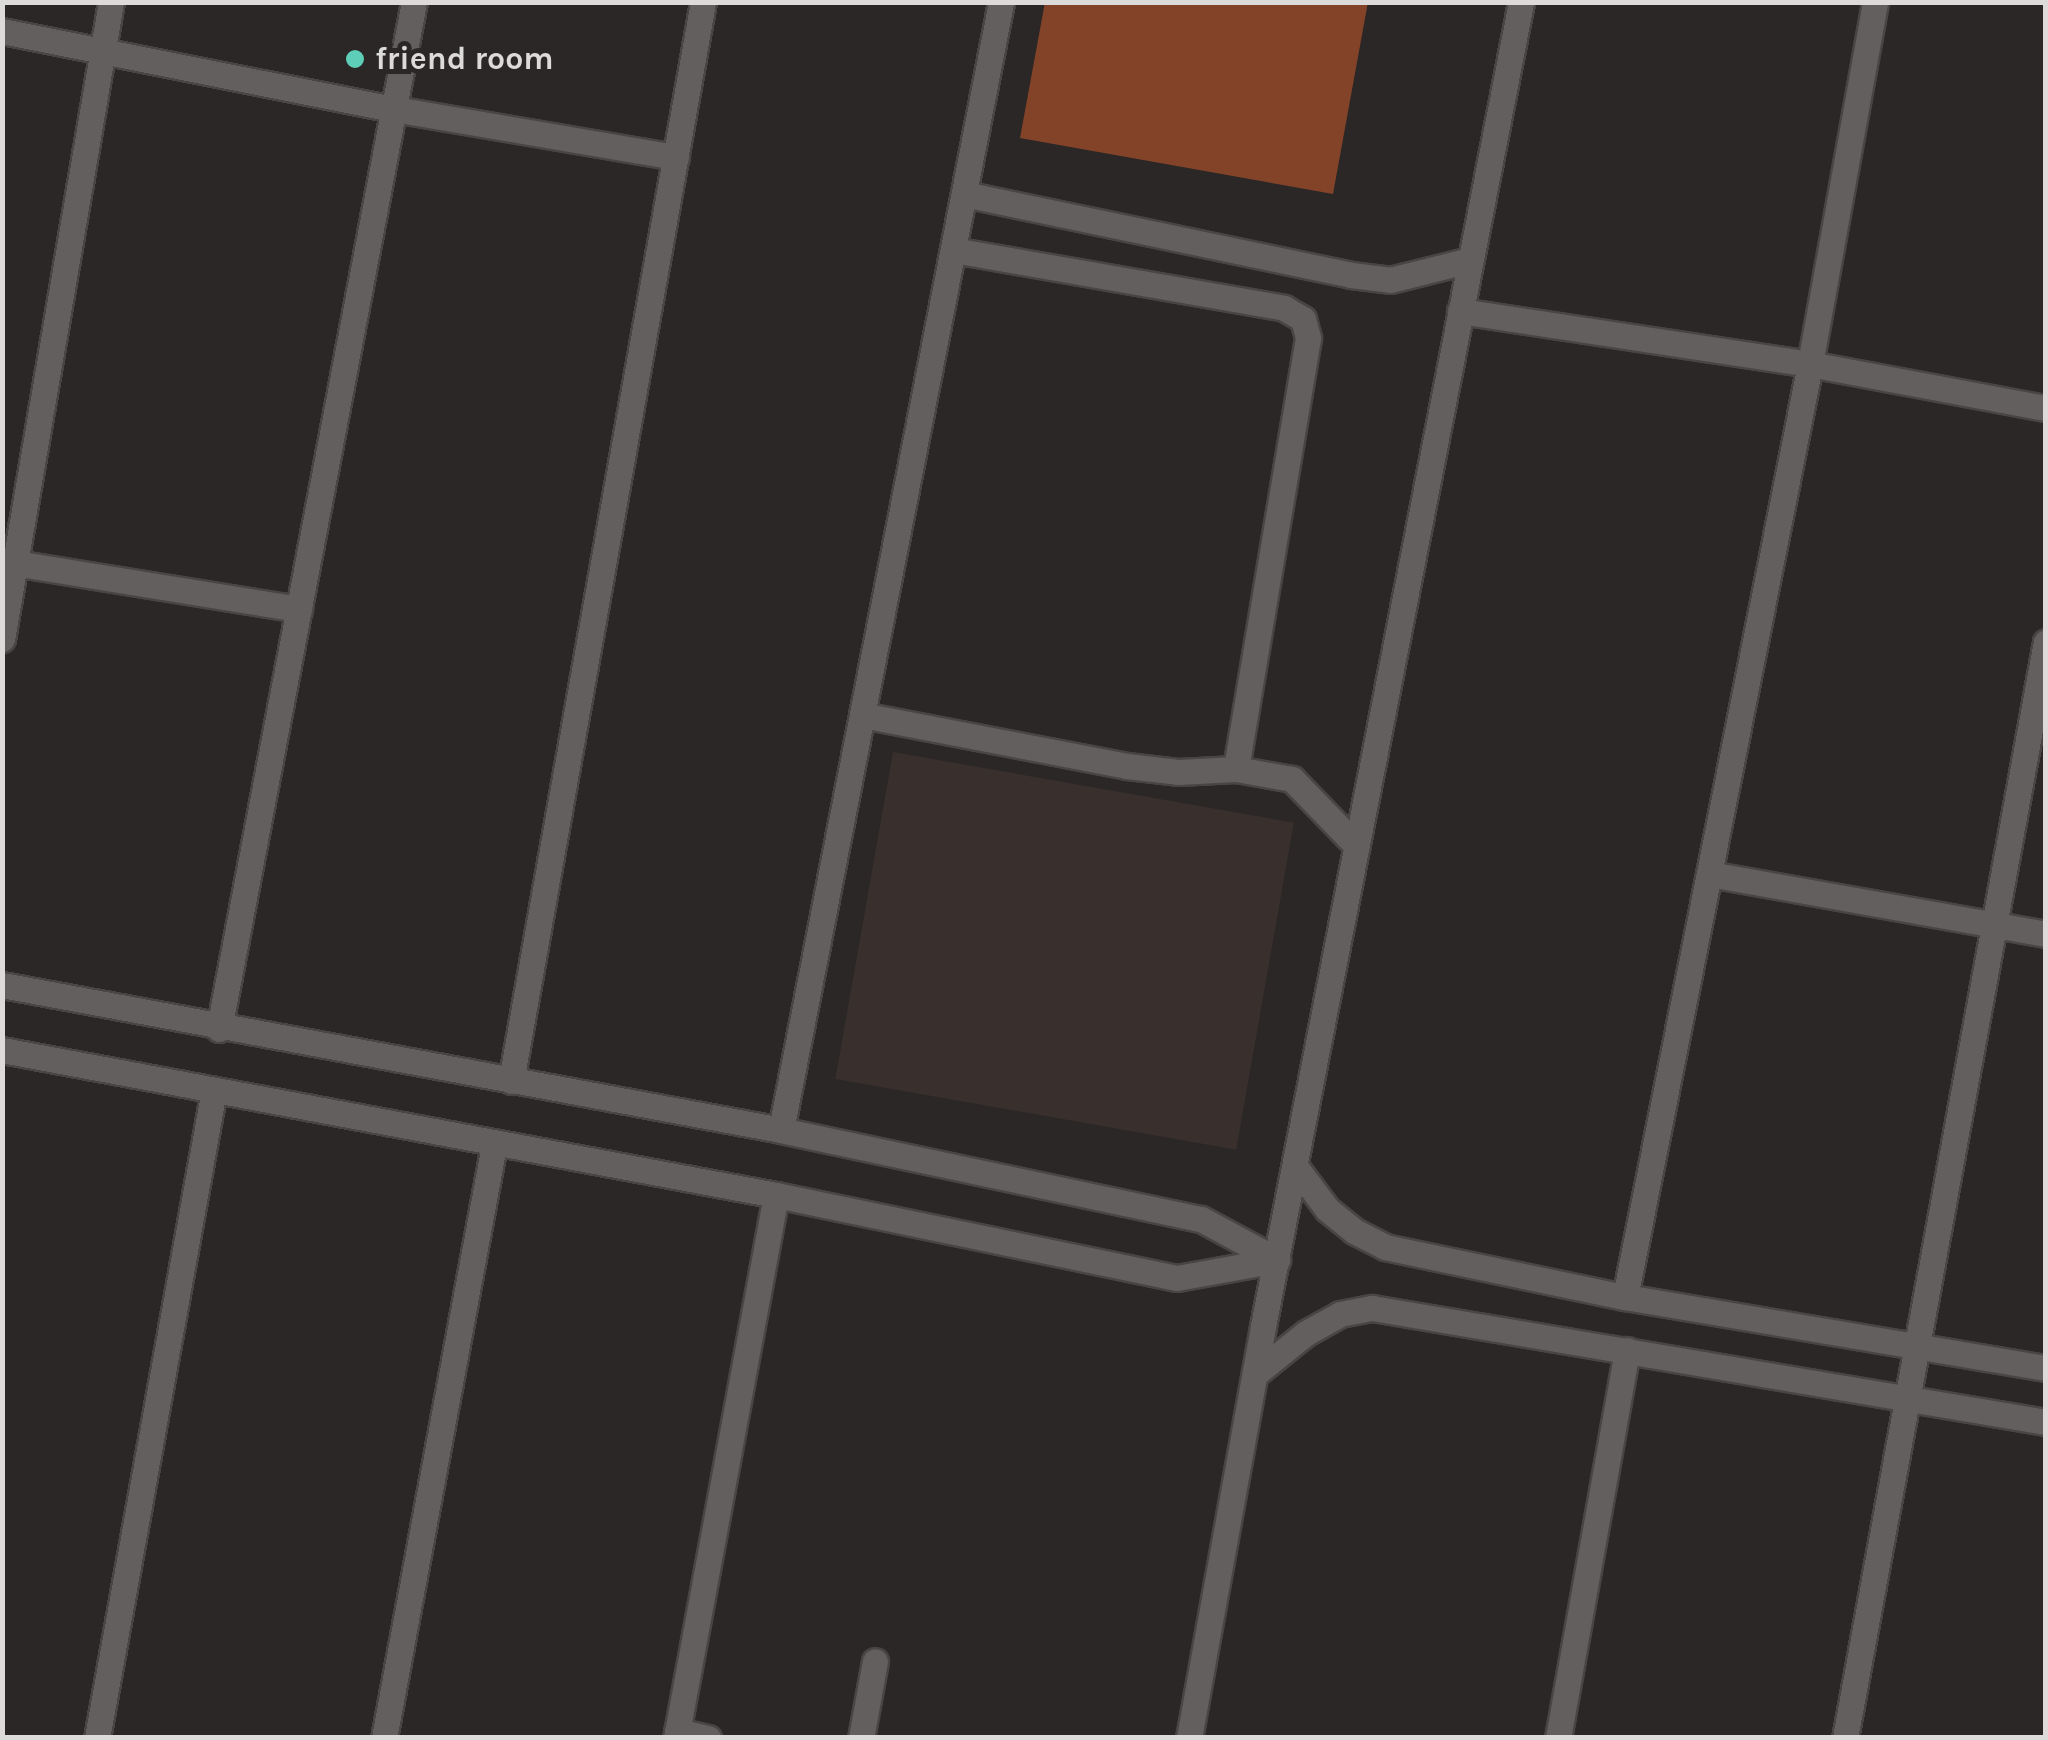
<!DOCTYPE html>
<style>
body{margin:0}
#map{position:relative;width:2048px;height:1740px;overflow:hidden;background:#2a2726;font-family:Karla,sans-serif}
div>[style]{position:absolute}
.built>*{inset:0;background:#39302d;transform-origin:0 0}
.building>*{inset:0;background:#834328}
.roads{filter:drop-shadow(2px 0 #484544) drop-shadow(-2px 0 #484544) drop-shadow(0 2px #484544) drop-shadow(0 -2px #484544)}
.minor>*{height:25px;margin:-12.5px;padding:0 12.5px;transform-origin:12.5px;border-radius:12.5px;background:#635f5e}
.dots>*{width:28px;height:28px;translate:-50% -50%;box-sizing:border-box;border:5px solid #2a2726;border-radius:50%}
span{translate:-50% -50%;white-space:nowrap;text-align:center;line-height:1.15;-webkit-text-stroke:10px #2a2726;paint-order:stroke}
.poi-label{font-size:32px;color:#dddbda;font-weight:700}
.left{translate:0 -50%;text-align:left}
.frame{position:absolute;inset:0;border:5px solid #dddbda;pointer-events:none}
</style>
<div id="map">
<div class="built">
<i style="left:893px;top:752px;width:407px;height:332px;rotate:10deg"></i>
</div>
<div class="building">
<i style="clip-path:polygon(1045px 2px,1368px 2px,1333px 194px,1020px 138px)"></i>
</div>
<div class="roads">
<div class="minor">
<i style="left:2px;top:31px;width:400px;rotate:11.3deg"></i>
<i style="left:394px;top:109px;width:286px;rotate:9.7deg"></i>
<i style="left:964px;top:194px;width:395px;rotate:11.8deg"></i>
<i style="left:1351px;top:275px;width:39px;rotate:7deg"></i>
<i style="left:1390px;top:280px;width:82px;rotate:-14deg"></i>
<i style="left:953px;top:250px;width:336px;rotate:9.9deg"></i>
<i style="left:1284px;top:308px;width:22px;rotate:30deg"></i>
<i style="left:1303px;top:319px;width:20px;rotate:75deg"></i>
<i style="left:1308px;top:338px;width:437px;rotate:99.5deg"></i>
<i style="left:1460px;top:311px;width:354px;rotate:8.6deg"></i>
<i style="left:1810px;top:364px;width:240px;rotate:10.6deg"></i>
<i style="left:2px;top:561px;width:301px;rotate:9.2deg"></i>
<i style="left:2px;top:639px;width:646px;rotate:-80.29deg"></i>
<i style="left:862px;top:715px;width:270px;rotate:10.9deg"></i>
<i style="left:1127px;top:766px;width:51px;rotate:6.7deg"></i>
<i style="left:1178px;top:772px;width:58px;rotate:-3deg"></i>
<i style="left:1236px;top:769px;width:57px;rotate:10.1deg"></i>
<i style="left:1292px;top:779px;width:93px;rotate:45.9deg"></i>
<i style="left:1709px;top:874px;width:342px;rotate:10.1deg"></i>
<i style="left:2px;top:985px;width:792px;rotate:10.54deg"></i>
<i style="left:781px;top:1130px;width:429px;rotate:12deg"></i>
<i style="left:1201px;top:1219px;width:86px;rotate:28.3deg"></i>
<i style="left:219px;top:1029px;width:1045px;rotate:-79.25deg"></i>
<i style="left:2px;top:1050px;width:787px;rotate:10.61deg"></i>
<i style="left:776px;top:1195px;width:409px;rotate:11.7deg"></i>
<i style="left:1177px;top:1278px;width:102px;rotate:-10.2deg"></i>
<i style="left:511px;top:1081px;width:1096px;rotate:-79.91deg"></i>
<i style="left:781px;top:1130px;width:1149px;rotate:-78.96deg"></i>
<i style="left:1295px;top:1166px;width:54px;rotate:53.3deg"></i>
<i style="left:1327px;top:1209px;width:35px;rotate:39deg"></i>
<i style="left:1354px;top:1231px;width:35px;rotate:27deg"></i>
<i style="left:1385px;top:1247px;width:245px;rotate:11.8deg"></i>
<i style="left:1625px;top:1297px;width:427px;rotate:9.6deg"></i>
<i style="left:1625px;top:1297px;width:951px;rotate:-78.78deg"></i>
<i style="left:1810px;top:364px;width:368px;rotate:-79.8deg"></i>
<i style="left:1255px;top:1374px;width:65px;rotate:-38.8deg"></i>
<i style="left:1306px;top:1333px;width:39px;rotate:-29deg"></i>
<i style="left:1340px;top:1314px;width:33px;rotate:-11deg"></i>
<i style="left:1372px;top:1308px;width:684px;rotate:9.6deg"></i>
<i style="left:677px;top:1731px;width:32px;rotate:13deg"></i>
<i style="left:97px;top:1738px;width:658px;rotate:-79.77deg"></i>
<i style="left:384px;top:1738px;width:603px;rotate:-79.49deg"></i>
<i style="left:676px;top:1738px;width:552px;rotate:-79.57deg"></i>
<i style="left:861px;top:1738px;width:78px;rotate:-79.7deg"></i>
<i style="left:1189px;top:1738px;width:419px;rotate:-79.8deg"></i>
<i style="left:1263px;top:1326px;width:1349px;rotate:-78.97deg"></i>
<i style="left:1558px;top:1738px;width:394px;rotate:-79.9deg"></i>
<i style="left:1845px;top:1738px;width:1114px;rotate:-79.61deg"></i>
</div>
</div>
<div class="dots">
<i style="left:355px;top:59px;background:#5eceb8"></i>
</div>
<div class="poi-label">
<span class="left" style="left:375px;top:59px">friend room</span>
</div>
<div class="frame"></div>
</div>
